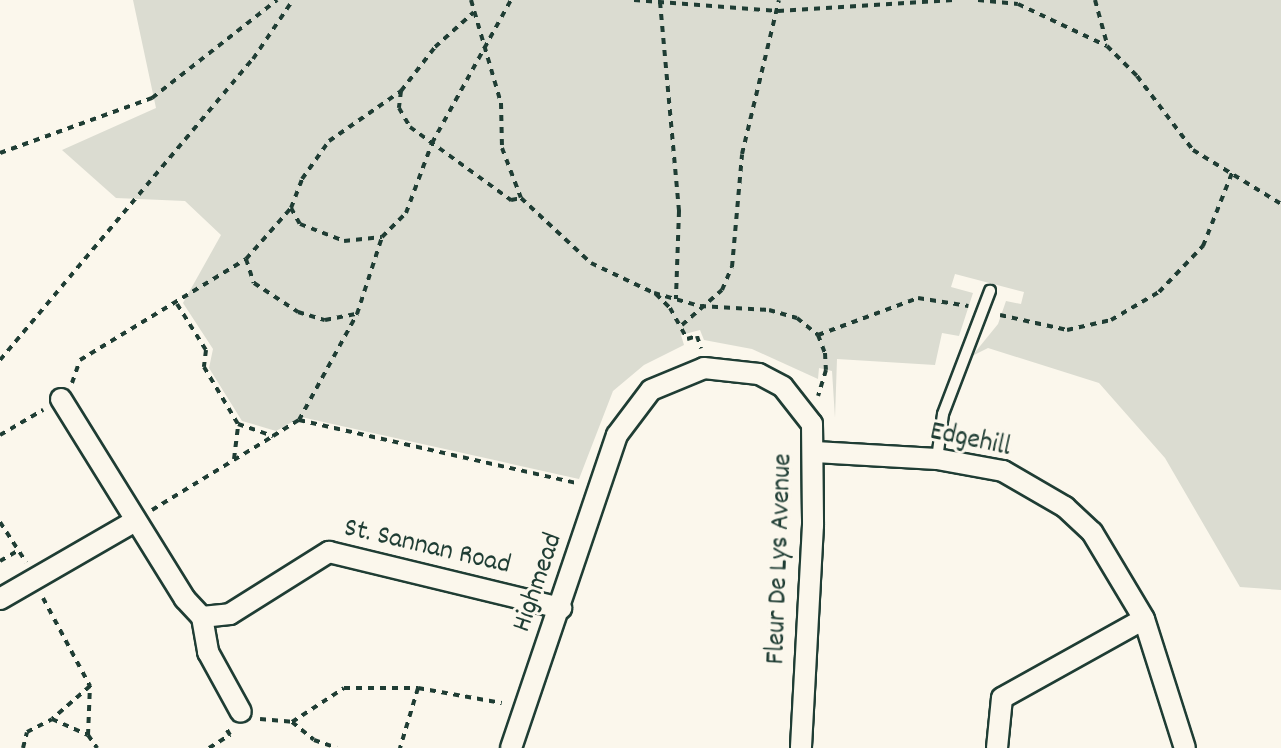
<!DOCTYPE html>
<style>
body{margin:0}
#map{position:relative;width:1281px;height:748px;overflow:hidden;background:#fbf7ec;font-family:Dekko,sans-serif}
div>[style]{position:absolute}
.green>*{inset:0;background:#dbdcd1}
.path>*{height:4px;margin-top:-2px;transform-origin:0;background:repeating-linear-gradient(90deg,#1f3d34 0 6px,transparent 0 12px)}
.roads{filter:drop-shadow(2px 0 #1f3d34) drop-shadow(-2px 0 #1f3d34) drop-shadow(0 2px #1f3d34) drop-shadow(0 -2px #1f3d34)}
.service>*{height:10px;margin:-5px;padding:0 5px;transform-origin:5px;border-radius:5px;background:#fbf7ec}
.minor>*{height:20px;margin:-10px;padding:0 10px;transform-origin:10px;border-radius:10px;background:#fbf7ec}
span{translate:-50% -50%;white-space:nowrap;text-align:center;line-height:1.15;-webkit-text-stroke:6px #fbf7ec;paint-order:stroke}
.street-label{font-size:28px;color:#1f3d34}
</style>
<div id="map">
<div class="green">
<i style="clip-path:polygon(133px 0,1281px 0,1281px 590px,1240px 587px,1165px 458px,1099px 383px,988px 348px,972px 356px,998px 324px,1006px 301px,1021px 304px,1024px 292px,955px 274px,951px 287px,973px 293px,959px 336px,942px 333px,935px 365px,837px 359px,835px 418px,832px 371px,819px 368px,818px 379px,752px 349px,704px 340px,700px 330px,681px 335px,684px 345px,644px 365px,613px 391px,579px 479px,301px 417px,276px 431px,242px 421px,209px 368px,213px 349px,183px 303px,221px 235px,185px 201px,116px 198px,62px 150px,156px 108px)"></i>
</div>
<div class="path">
<i style="left:471px;top:0;width:107px;rotate:73.8deg"></i>
<i style="left:501px;top:103px;width:45px;rotate:88.7deg"></i>
<i style="left:502px;top:148px;width:53px;rotate:69.2deg"></i>
<i style="left:521px;top:198px;width:96px;rotate:42.9deg"></i>
<i style="left:591px;top:263px;width:70px;rotate:25.5deg"></i>
<i style="left:654px;top:293px;width:48px;rotate:15.8deg"></i>
<i style="left:700px;top:306px;width:69px;rotate:3.3deg"></i>
<i style="left:769px;top:310px;width:29px;rotate:16deg"></i>
<i style="left:797px;top:318px;width:27px;rotate:39deg"></i>
<i style="left:818px;top:335px;width:19px;rotate:69deg"></i>
<i style="left:825px;top:353px;width:17px;rotate:87deg"></i>
<i style="left:826px;top:370px;width:27px;rotate:107deg"></i>
<i style="left:634px;top:0;width:144px;rotate:4.4deg"></i>
<i style="left:778px;top:11px;width:176px;rotate:-3.6deg"></i>
<i style="left:978px;top:0;width:40px;rotate:5.7deg"></i>
<i style="left:1018px;top:4px;width:98px;rotate:25.3deg"></i>
<i style="left:1107px;top:46px;width:42px;rotate:45deg"></i>
<i style="left:1137px;top:76px;width:93px;rotate:52.9deg"></i>
<i style="left:1193px;top:150px;width:103px;rotate:31.5deg"></i>
<i style="left:1095px;top:0;width:46px;rotate:74.7deg"></i>
<i style="left:660px;top:2px;width:210px;rotate:84.8deg"></i>
<i style="left:679px;top:211px;width:88px;rotate:92deg"></i>
<i style="left:401px;top:91px;width:17px;rotate:97deg"></i>
<i style="left:399px;top:108px;width:22px;rotate:60deg"></i>
<i style="left:410px;top:127px;width:125px;rotate:35.9deg"></i>
<i style="left:511px;top:200px;width:10px;rotate:-11deg"></i>
<i style="left:0;top:153px;width:162px;rotate:-19.9deg"></i>
<i style="left:152px;top:98px;width:159px;rotate:-38.1deg"></i>
<i style="left:291px;top:208px;width:18px;rotate:61deg"></i>
<i style="left:300px;top:224px;width:47px;rotate:21.1deg"></i>
<i style="left:344px;top:241px;width:38px;rotate:-6deg"></i>
<i style="left:246px;top:259px;width:25px;rotate:72deg"></i>
<i style="left:254px;top:283px;width:53px;rotate:33.4deg"></i>
<i style="left:298px;top:312px;width:28px;rotate:17deg"></i>
<i style="left:325px;top:320px;width:31px;rotate:-11deg"></i>
<i style="left:656px;top:294px;width:20px;rotate:45deg"></i>
<i style="left:670px;top:308px;width:35px;rotate:61deg"></i>
<i style="left:687px;top:339px;width:10px;rotate:-17deg"></i>
<i style="left:697px;top:336px;width:13px;rotate:72deg"></i>
<i style="left:177px;top:304px;width:54px;rotate:57.8deg"></i>
<i style="left:206px;top:350px;width:17px;rotate:97deg"></i>
<i style="left:204px;top:367px;width:66px;rotate:59.2deg"></i>
<i style="left:238px;top:424px;width:37px;rotate:19deg"></i>
<i style="left:273px;top:436px;width:31px;rotate:-32deg"></i>
<i style="left:299px;top:420px;width:285px;rotate:12.8deg"></i>
<i style="left:1000px;top:315px;width:69px;rotate:12.6deg"></i>
<i style="left:1067px;top:330px;width:45px;rotate:-12.8deg"></i>
<i style="left:1111px;top:320px;width:56px;rotate:-30.3deg"></i>
<i style="left:1159px;top:292px;width:64px;rotate:-46.3deg"></i>
<i style="left:1203px;top:246px;width:79px;rotate:-68.3deg"></i>
<i style="left:682px;top:325px;width:53px;rotate:-41.2deg"></i>
<i style="left:722px;top:290px;width:25px;rotate:-67deg"></i>
<i style="left:732px;top:267px;width:113px;rotate:-84.9deg"></i>
<i style="left:742px;top:154px;width:158px;rotate:-76.5deg"></i>
<i style="left:818px;top:335px;width:107px;rotate:-20.3deg"></i>
<i style="left:918px;top:298px;width:51px;rotate:9.1deg"></i>
<i style="left:0;top:360px;width:393px;rotate:-50deg"></i>
<i style="left:253px;top:59px;width:71px;rotate:-55.9deg"></i>
<i style="left:72px;top:383px;width:24px;rotate:-71deg"></i>
<i style="left:80px;top:360px;width:194px;rotate:-31.3deg"></i>
<i style="left:246px;top:259px;width:68px;rotate:-48.6deg"></i>
<i style="left:291px;top:208px;width:31px;rotate:-69deg"></i>
<i style="left:302px;top:179px;width:47px;rotate:-54.6deg"></i>
<i style="left:329px;top:141px;width:88px;rotate:-34.8deg"></i>
<i style="left:401px;top:91px;width:56px;rotate:-52.3deg"></i>
<i style="left:435px;top:47px;width:52px;rotate:-41.9deg"></i>
<i style="left:299px;top:420px;width:121px;rotate:-61.3deg"></i>
<i style="left:357px;top:314px;width:81px;rotate:-72deg"></i>
<i style="left:382px;top:237px;width:34px;rotate:-45deg"></i>
<i style="left:406px;top:213px;width:75px;rotate:-69.6deg"></i>
<i style="left:432px;top:143px;width:163px;rotate:-61.1deg"></i>
<i style="left:0;top:435px;width:50px;rotate:-30.2deg"></i>
<i style="left:234px;top:459px;width:35px;rotate:-83deg"></i>
<i style="left:152px;top:510px;width:142px;rotate:-31.4deg"></i>
<i style="left:0;top:522px;width:48px;rotate:57deg"></i>
<i style="left:0;top:561px;width:22px;rotate:-30deg"></i>
<i style="left:43px;top:598px;width:100px;rotate:61.9deg"></i>
<i style="left:90px;top:686px;width:50px;rotate:139deg"></i>
<i style="left:418px;top:688px;width:85px;rotate:10.1deg"></i>
<i style="left:260px;top:719px;width:32px;rotate:5deg"></i>
<i style="left:292px;top:722px;width:28px;rotate:39deg"></i>
<i style="left:314px;top:740px;width:24px;rotate:19deg"></i>
<i style="left:292px;top:722px;width:62px;rotate:-33.2deg"></i>
<i style="left:344px;top:688px;width:74px"></i>
<i style="left:418px;top:688px;width:63px;rotate:106.7deg"></i>
<i style="left:88px;top:735px;width:49px;rotate:-87.7deg"></i>
<i style="left:23px;top:748px;width:16px;rotate:-76deg"></i>
<i style="left:27px;top:732px;width:28px;rotate:-27deg"></i>
<i style="left:52px;top:719px;width:39px;rotate:24deg"></i>
<i style="left:88px;top:735px;width:16px;rotate:55deg"></i>
<i style="left:209px;top:748px;width:25px;rotate:-32deg"></i>
<i style="left:230px;top:735px;width:6px;rotate:-121deg"></i>
</div>
<div class="roads">
<div class="service">
<i style="left:937px;top:459px;width:45px;rotate:-82.4deg"></i>
<i style="left:943px;top:414px;width:132px;rotate:-69.1deg"></i>
</div>
<div class="minor">
<i style="left:61px;top:399px;width:235px;rotate:58.2deg"></i>
<i style="left:185px;top:599px;width:25px;rotate:47deg"></i>
<i style="left:202px;top:617px;width:28px;rotate:-6deg"></i>
<i style="left:230px;top:614px;width:117px;rotate:-32.1deg"></i>
<i style="left:329px;top:552px;width:239px;rotate:13.6deg"></i>
<i style="left:815px;top:452px;width:122px;rotate:3.3deg"></i>
<i style="left:937px;top:459px;width:67px;rotate:10.3deg"></i>
<i style="left:1003px;top:471px;width:72px;rotate:30.1deg"></i>
<i style="left:1065px;top:507px;width:37px;rotate:43deg"></i>
<i style="left:1092px;top:532px;width:101px;rotate:59.1deg"></i>
<i style="left:1144px;top:619px;width:135px;rotate:72.4deg"></i>
<i style="left:0;top:599px;width:156px;rotate:-30deg"></i>
<i style="left:202px;top:617px;width:36px;rotate:80deg"></i>
<i style="left:208px;top:652px;width:68px;rotate:61.2deg"></i>
<i style="left:511px;top:748px;width:330px;rotate:-71.3deg"></i>
<i style="left:617px;top:435px;width:56px;rotate:-52.9deg"></i>
<i style="left:651px;top:390px;width:57px;rotate:-22.5deg"></i>
<i style="left:704px;top:368px;width:55px;rotate:6.2deg"></i>
<i style="left:759px;top:374px;width:27px;rotate:28deg"></i>
<i style="left:783px;top:387px;width:47px;rotate:51.9deg"></i>
<i style="left:812px;top:424px;width:101px;rotate:89.4deg"></i>
<i style="left:813px;top:525px;width:223px;rotate:93.1deg"></i>
<i style="left:997px;top:748px;width:50px;rotate:-84.3deg"></i>
<i style="left:1002px;top:698px;width:162px;rotate:-29.1deg"></i>
</div>
</div>
<div class="street-label">
<span style="left:970px;top:441px;rotate:12deg">Edgehill</span>
<span style="left:427px;top:548px;rotate:13deg">St. Sannan Road</span>
<span style="left:781px;top:559px;rotate:-88deg">Fleur De Lys Avenue</span>
<span style="left:539px;top:583px;rotate:-71deg">Highmead</span>
</div>
</div>
